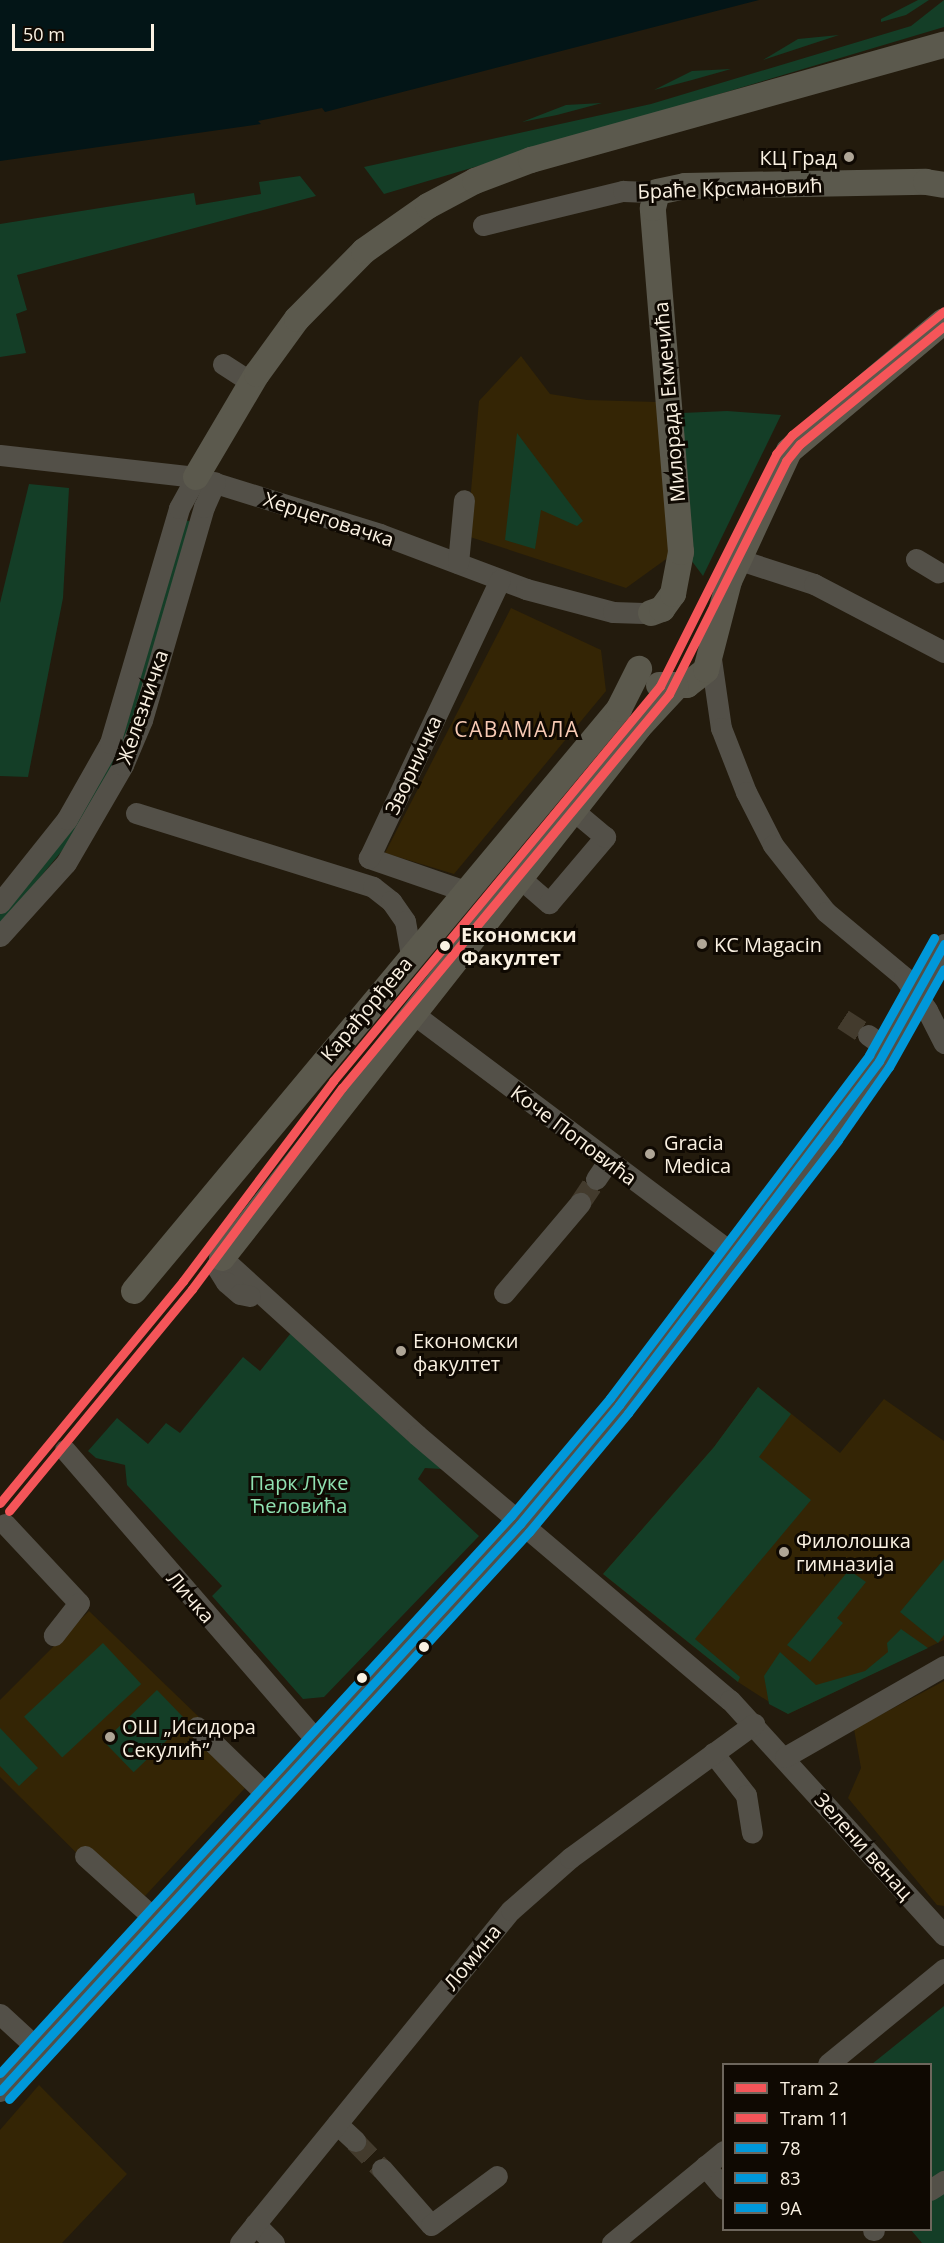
<!DOCTYPE html>
<meta charset="utf-8">
<style>
body{margin:0}
#map{position:relative;width:944px;height:2243px;overflow:hidden;background:#231b0d;font-family:"Open Sans",sans-serif}
div>[style]{position:absolute}
.built>*{inset:0;background:#342505}
.green>*{inset:0;background:#143e27;transform-origin:0 0}
.water>*{inset:0;background:#031517}
.minor-tunnel>*{height:21px;margin-top:-10.5px;transform-origin:0;background:repeating-linear-gradient(90deg,#433b2d 0 21px,transparent 0 31px)}
.minor>*{height:21px;margin:-10.5px;padding:0 10.5px;transform-origin:10.5px;border-radius:10.5px;background:#535048}
.major>*{height:26px;margin:-13px;padding:0 13px;transform-origin:13px;border-radius:13px;background:#5b594d}
.bus-1>*{height:9px;margin:-4.5px;padding:0 4.5px;transform-origin:4.5px;border-radius:4.5px;background:#0098da}
.bus-2>*{height:9px;margin:-4.5px;padding:0 4.5px;transform-origin:4.5px;border-radius:4.5px;background:#0098da}
.bus-3>*{height:9px;margin:-4.5px;padding:0 4.5px;transform-origin:4.5px;border-radius:4.5px;background:#0098da}
.tram-1>*{height:9px;margin:-4.5px;padding:0 4.5px;transform-origin:4.5px;border-radius:4.5px;background:#f55559}
.tram-2>*{height:9px;margin:-4.5px;padding:0 4.5px;transform-origin:4.5px;border-radius:4.5px;background:#f55559}
.dots>*{width:16px;height:16px;translate:-50% -50%;box-sizing:border-box;border:3px solid #0f0902;border-radius:50%}
span{translate:-50% -50%;white-space:nowrap;text-align:center;line-height:1.15;-webkit-text-stroke:6px #0f0902;paint-order:stroke}
.poi-label{font-size:20px;color:#faf1e2}
.right{translate:-100% -50%;text-align:right}
.left{translate:0 -50%;text-align:left}
.street-label{font-size:20px;color:#faf1e2}
.stop-label{font-size:20px;color:#faf1e2;font-weight:700}
.park-label{font-size:20px;color:#90e1b1}
.neighbourhood-label{font-size:21px;color:#f7cab4;letter-spacing:1.5px}
.legend{position:absolute;left:722px;top:2063px;width:210px;height:168px;box-sizing:border-box;background:#0f0902;border:2px solid #6d665c;margin:0;padding:8px 10px;list-style:none;font-size:18px;color:#faf1e2}
.legend li{display:flex;align-items:center;gap:12px;height:30px}
.legend b{width:30px;border:2px solid #6d665c}
.scale{position:absolute;left:12px;top:24px;width:142px;height:27px;box-sizing:border-box;border:3px solid #faf1e2;border-top:0;padding-left:8px;font-size:18px;line-height:21px;white-space:nowrap;color:#faf1e2;-webkit-text-stroke:4px #0f0902;paint-order:stroke}
</style>
<div id="map">
<div class="built">
<i style="clip-path:polygon(521px 356px,550px 394px,587px 400px,657px 402px,669px 557px,626px 588px,467px 536px,479px 401px)"></i>
<i style="clip-path:polygon(511px 608px,601px 650px,606px 691px,454px 874px,385px 853px)"></i>
<i style="clip-path:polygon(758px 1387px,840px 1453px,884px 1399px,944px 1441px,944px 1640px,788px 1714px,738px 1682px,603px 1574px,714px 1447px)"></i>
<i style="clip-path:polygon(89px 1611px,258px 1774px,133px 1909px,0 1777px,0 1700px)"></i>
<i style="clip-path:polygon(944px 1681px,944px 1906px,937px 1905px,848px 1798px,861px 1768px,854px 1729px)"></i>
<i style="clip-path:polygon(39px 2085px,127px 2174px,62px 2243px,0 2243px,0 2130px)"></i>
</div>
<div class="green">
<i style="clip-path:polygon(918px 0,929px 0,906px 15px,881px 22px,881px 19px)"></i>
<i style="clip-path:polygon(944px 0,944px 27px,384px 194px,364px 167px,651px 104px,911px 26px)"></i>
<i style="clip-path:polygon(839px 35px,763px 60px,798px 39px)"></i>
<i style="clip-path:polygon(731px 69px,692px 80px,654px 90px,692px 71px)"></i>
<i style="clip-path:polygon(602px 103px,557px 115px,522px 122px,566px 105px)"></i>
<i style="clip-path:polygon(300px 176px,316px 196px,17px 275px,27px 310px,16px 314px,26px 353px,0 357px,0 224px,194px 193px,196px 205px,261px 194px,259px 182px)"></i>
<i style="clip-path:polygon(727px 411px,781px 415px,703px 576px,691px 560px,682px 413px)"></i>
<i style="clip-path:polygon(517px 433px,583px 521px,577px 526px,541px 510px,535px 549px,505px 540px)"></i>
<i style="clip-path:polygon(29px 484px,69px 488px,63px 598px,28px 777px,0 776px,0 603px)"></i>
<i style="clip-path:polygon(183px 519px,191px 522px,133px 726px,75px 835px,0 926px,0 913px,80px 809px)"></i>
<i style="clip-path:polygon(295px 1328px,442px 1469px,425px 1468px,418px 1479px,479px 1536px,324px 1697px,303px 1699px,212px 1596px,222px 1586px,127px 1485px,125px 1465px,96px 1458px,88px 1451px,117px 1418px,148px 1444px,166px 1423px,180px 1433px,243px 1357px,260px 1371px)"></i>
<i style="clip-path:polygon(758px 1387px,791px 1414px,759px 1457px,811px 1500px,695px 1639px,740px 1677px,738px 1682px,603px 1574px,714px 1447px)"></i>
<i style="clip-path:polygon(944px 1559px,944px 1635px,938px 1643px,900px 1612px)"></i>
<i style="clip-path:polygon(849px 1570px,866px 1582px,837px 1618px,843px 1623px,810px 1662px,787px 1645px)"></i>
<i style="clip-path:polygon(901px 1629px,928px 1648px,788px 1714px,769px 1704px,764px 1676px,780px 1652px,816px 1685px,865px 1671px,888px 1652px,887px 1643px)"></i>
<i style="left:103px;top:1643px;width:56px;height:108px;rotate:47deg"></i>
<i style="left:157px;top:1690px;width:43px;height:74px;rotate:46deg"></i>
<i style="clip-path:polygon(0 1728px,38px 1768px,19px 1786px,0 1766px)"></i>
<i style="clip-path:polygon(944px 2006px,944px 2243px,922px 2243px,911px 2230px,930px 2230px,930px 2064px,872px 2064px)"></i>
</div>
<div class="water">
<i style="clip-path:polygon(0 0,759px 0,325px 112px,322px 108px,258px 121px,261px 124px,0 161px)"></i>
</div>
<div class="minor-tunnel">
<i style="left:843px;top:1019px;width:30px;rotate:33deg"></i>
<i style="left:580px;top:1203px;width:29px;rotate:-56deg"></i>
<i style="left:355px;top:2141px;width:39px;rotate:46deg"></i>
</div>
<div class="minor">
<i style="left:483px;top:225px;width:144px;rotate:-13.7deg"></i>
<i style="left:623px;top:191px;width:34px;rotate:2deg"></i>
<i style="left:223px;top:364px;width:35px;rotate:33deg"></i>
<i style="left:0;top:455px;width:197px;rotate:6.4deg"></i>
<i style="left:196px;top:477px;width:193px;rotate:17.2deg"></i>
<i style="left:380px;top:534px;width:156px;rotate:20.6deg"></i>
<i style="left:526px;top:589px;width:90px;rotate:14.8deg"></i>
<i style="left:613px;top:612px;width:38px;rotate:2deg"></i>
<i style="left:737px;top:559px;width:81px;rotate:18deg"></i>
<i style="left:814px;top:584px;width:147px;rotate:27.6deg"></i>
<i style="left:916px;top:559px;width:26px;rotate:31deg"></i>
<i style="left:458px;top:563px;width:63px;rotate:-84.6deg"></i>
<i style="left:711px;top:659px;width:70px;rotate:81.8deg"></i>
<i style="left:721px;top:728px;width:69px;rotate:68.7deg"></i>
<i style="left:746px;top:792px;width:59px;rotate:63deg"></i>
<i style="left:773px;top:845px;width:85px;rotate:51.7deg"></i>
<i style="left:826px;top:912px;width:102px;rotate:39.8deg"></i>
<i style="left:904px;top:977px;width:40px;rotate:55.1deg"></i>
<i style="left:927px;top:1010px;width:37px;rotate:63deg"></i>
<i style="left:136px;top:813px;width:248px;rotate:17.3deg"></i>
<i style="left:373px;top:887px;width:23px;rotate:38deg"></i>
<i style="left:391px;top:901px;width:24px;rotate:55deg"></i>
<i style="left:405px;top:921px;width:36px;rotate:80deg"></i>
<i style="left:521px;top:879px;width:37px;rotate:41deg"></i>
<i style="left:549px;top:903px;width:87px;rotate:-49.7deg"></i>
<i style="left:605px;top:837px;width:40px;rotate:-140deg"></i>
<i style="left:465px;top:891px;width:102px;rotate:-161deg"></i>
<i style="left:369px;top:858px;width:307px;rotate:-64.8deg"></i>
<i style="left:0;top:903px;width:107px;rotate:-51.4deg"></i>
<i style="left:67px;top:819px;width:87px;rotate:-60.5deg"></i>
<i style="left:110px;top:743px;width:245px;rotate:-73.6deg"></i>
<i style="left:179px;top:508px;width:35px;rotate:-61deg"></i>
<i style="left:0;top:936px;width:98px;rotate:-47.9deg"></i>
<i style="left:66px;top:863px;width:113px;rotate:-59.8deg"></i>
<i style="left:123px;top:765px;width:49px;rotate:-67.1deg"></i>
<i style="left:142px;top:720px;width:222px;rotate:-73.8deg"></i>
<i style="left:204px;top:507px;width:27px;rotate:-66deg"></i>
<i style="left:415px;top:1015px;width:398px;rotate:36.9deg"></i>
<i style="left:868px;top:1035px;width:9px;rotate:36deg"></i>
<i style="left:596px;top:1179px;width:22px;rotate:-56deg"></i>
<i style="left:222px;top:1258px;width:263px;rotate:42.2deg"></i>
<i style="left:417px;top:1435px;width:410px;rotate:40.3deg"></i>
<i style="left:730px;top:1700px;width:318px;rotate:47.7deg"></i>
<i style="left:216px;top:1266px;width:19px;rotate:58deg"></i>
<i style="left:226px;top:1282px;width:18px;rotate:41deg"></i>
<i style="left:240px;top:1294px;width:10px;rotate:11deg"></i>
<i style="left:504px;top:1293px;width:118px;rotate:-49.8deg"></i>
<i style="left:65px;top:1450px;width:388px;rotate:49.1deg"></i>
<i style="left:5px;top:1524px;width:108px;rotate:46.9deg"></i>
<i style="left:79px;top:1603px;width:41px;rotate:128deg"></i>
<i style="left:197px;top:1727px;width:100px;rotate:44.2deg"></i>
<i style="left:713px;top:1753px;width:53px;rotate:51.8deg"></i>
<i style="left:746px;top:1795px;width:38px;rotate:81deg"></i>
<i style="left:785px;top:1757px;width:183px;rotate:-29.8deg"></i>
<i style="left:85px;top:1856px;width:96px;rotate:42deg"></i>
<i style="left:0;top:2014px;width:50px;rotate:42.6deg"></i>
<i style="left:828px;top:2064px;width:150px;rotate:-39.3deg"></i>
<i style="left:0;top:2091px;width:769px;rotate:-47.48deg"></i>
<i style="left:520px;top:1524px;width:155px;rotate:-50.2deg"></i>
<i style="left:619px;top:1405px;width:343px;rotate:-52.5deg"></i>
<i style="left:828px;top:1133px;width:88px;rotate:-54.7deg"></i>
<i style="left:879px;top:1061px;width:134px;rotate:-60.9deg"></i>
<i style="left:337px;top:2124px;width:25px;rotate:43deg"></i>
<i style="left:705px;top:2166px;width:30px;rotate:50deg"></i>
<i style="left:382px;top:2169px;width:74px;rotate:48.8deg"></i>
<i style="left:431px;top:2225px;width:82px;rotate:-36.6deg"></i>
<i style="left:930px;top:2190px;width:17px;rotate:-33deg"></i>
<i style="left:255px;top:2224px;width:27px;rotate:45deg"></i>
<i style="left:873px;top:2230px;width:1px"></i>
<i style="left:240px;top:2243px;width:429px;rotate:-50.9deg"></i>
<i style="left:511px;top:1910px;width:79px;rotate:-41.4deg"></i>
<i style="left:570px;top:1858px;width:228px;rotate:-36.1deg"></i>
<i style="left:612px;top:2243px;width:145px;rotate:-39.4deg"></i>
</div>
<div class="major">
<i style="left:196px;top:477px;width:120px;rotate:-59.4deg"></i>
<i style="left:257px;top:374px;width:68px;rotate:-54deg"></i>
<i style="left:297px;top:319px;width:95px;rotate:-45.4deg"></i>
<i style="left:364px;top:251px;width:78px;rotate:-35.1deg"></i>
<i style="left:428px;top:206px;width:53px;rotate:-28deg"></i>
<i style="left:475px;top:181px;width:60px;rotate:-20.6deg"></i>
<i style="left:531px;top:160px;width:429px;rotate:-15.6deg"></i>
<i style="left:651px;top:613px;width:12px;rotate:-20deg"></i>
<i style="left:662px;top:609px;width:19px;rotate:-54deg"></i>
<i style="left:673px;top:594px;width:43px;rotate:-79.2deg"></i>
<i style="left:681px;top:552px;width:345px;rotate:-94.7deg"></i>
<i style="left:653px;top:208px;width:16px;rotate:-76deg"></i>
<i style="left:657px;top:192px;width:29px;rotate:-12deg"></i>
<i style="left:685px;top:186px;width:241px;rotate:-1deg"></i>
<i style="left:926px;top:182px;width:18px;rotate:9deg"></i>
<i style="left:659px;top:685px;width:28px"></i>
<i style="left:687px;top:685px;width:24px;rotate:-38deg"></i>
<i style="left:706px;top:670px;width:92px;rotate:-75.5deg"></i>
<i style="left:729px;top:581px;width:143px;rotate:-65.2deg"></i>
<i style="left:789px;top:451px;width:202px;rotate:-40deg"></i>
<i style="left:222px;top:1258px;width:675px;rotate:-51.86deg"></i>
<i style="left:639px;top:727px;width:54px;rotate:-47.2deg"></i>
<i style="left:134px;top:1291px;width:758px;rotate:-50.19deg"></i>
<i style="left:619px;top:709px;width:45px;rotate:-63.4deg"></i>
</div>
<div class="bus-1">
<i style="left:0;top:2091px;width:769px;rotate:-47.48deg"></i>
<i style="left:520px;top:1524px;width:155px;rotate:-50.2deg"></i>
<i style="left:619px;top:1405px;width:431px;rotate:-52.9deg"></i>
<i style="left:879px;top:1061px;width:134px;rotate:-60.9deg"></i>
</div>
<div class="bus-2">
<i style="left:9px;top:2099px;width:769px;rotate:-47.48deg"></i>
<i style="left:529px;top:1532px;width:155px;rotate:-50.2deg"></i>
<i style="left:628px;top:1413px;width:344px;rotate:-52.4deg"></i>
<i style="left:838px;top:1140px;width:89px;rotate:-55.1deg"></i>
<i style="left:889px;top:1067px;width:112px;rotate:-60.7deg"></i>
</div>
<div class="bus-3">
<i style="left:0;top:2073px;width:756px;rotate:-47.47deg"></i>
<i style="left:511px;top:1516px;width:154px;rotate:-50deg"></i>
<i style="left:610px;top:1398px;width:430px;rotate:-52.9deg"></i>
<i style="left:869px;top:1055px;width:134px;rotate:-60.9deg"></i>
</div>
<div class="tram-1">
<i style="left:0;top:1503px;width:288px;rotate:-50.5deg"></i>
<i style="left:183px;top:1281px;width:250px;rotate:-53.1deg"></i>
<i style="left:333px;top:1081px;width:513px;rotate:-50.38deg"></i>
<i style="left:660px;top:686px;width:259px;rotate:-63.4deg"></i>
<i style="left:776px;top:454px;width:25px;rotate:-50deg"></i>
<i style="left:792px;top:435px;width:196px;rotate:-39.2deg"></i>
</div>
<div class="tram-2">
<i style="left:9px;top:1511px;width:288px;rotate:-50.5deg"></i>
<i style="left:192px;top:1289px;width:251px;rotate:-53.3deg"></i>
<i style="left:342px;top:1088px;width:512px;rotate:-50.31deg"></i>
<i style="left:669px;top:694px;width:261px;rotate:-63.3deg"></i>
<i style="left:786px;top:461px;width:22px;rotate:-51deg"></i>
<i style="left:800px;top:444px;width:186px;rotate:-39.3deg"></i>
</div>
<div class="dots">
<i style="left:849px;top:157px;background:#afa697"></i>
<i style="left:702px;top:944px;background:#afa697"></i>
<i style="left:445px;top:946px;background:#faf1e2"></i>
<i style="left:650px;top:1154px;background:#afa697"></i>
<i style="left:401px;top:1351px;background:#afa697"></i>
<i style="left:784px;top:1552px;background:#afa697"></i>
<i style="left:424px;top:1647px;background:#faf1e2"></i>
<i style="left:362px;top:1678px;background:#faf1e2"></i>
<i style="left:110px;top:1737px;background:#afa697"></i>
</div>
<div class="poi-label">
<span class="right" style="left:837px;top:157px">КЦ Град</span>
<span class="left" style="left:714px;top:944px">KC Magacin</span>
<span class="left" style="left:664px;top:1154px">Gracia<br>Medica</span>
<span class="left" style="left:413px;top:1352px">Економски<br>факултет</span>
<span class="left" style="left:796px;top:1552px">Филолошка<br>гимназија</span>
<span class="left" style="left:122px;top:1738px">ОШ „Исидора<br>Секулић”</span>
</div>
<div class="street-label">
<span style="left:730px;top:188px;rotate:-2deg">Браће Крсмановић</span>
<span style="left:669px;top:402px;rotate:-95deg">Милорада Екмечића</span>
<span style="left:329px;top:519px;rotate:18deg">Херцеговачка</span>
<span style="left:142px;top:707px;rotate:-71deg">Железничка</span>
<span style="left:413px;top:765px;rotate:-65deg">Зворничка</span>
<span style="left:366px;top:1009px;rotate:-50deg">Карађорђева</span>
<span style="left:574px;top:1135px;rotate:37deg">Коче Поповића</span>
<span style="left:191px;top:1597px;rotate:49deg">Личка</span>
<span style="left:864px;top:1846px;rotate:48deg">Зелени венац</span>
<span style="left:472px;top:1957px;rotate:-51deg">Ломина</span>
</div>
<div class="stop-label">
<span class="left" style="left:461px;top:946px">Економски<br>Факултет</span>
</div>
<div class="park-label">
<span style="left:299px;top:1494px">Парк Луке<br>Ћеловића</span>
</div>
<div class="neighbourhood-label">
<span style="left:517px;top:729px">САВАМАЛА</span>
</div>
<ul class="legend">
<li><b style="height:8px;background:#f55559"></b>Tram 2</li>
<li><b style="height:8px;background:#f55559"></b>Tram 11</li>
<li><b style="height:8px;background:#0098da"></b>78</li>
<li><b style="height:8px;background:#0098da"></b>83</li>
<li><b style="height:8px;background:#0098da"></b>9A</li>
</ul>
<div class="scale">50 m</div>
</div>
